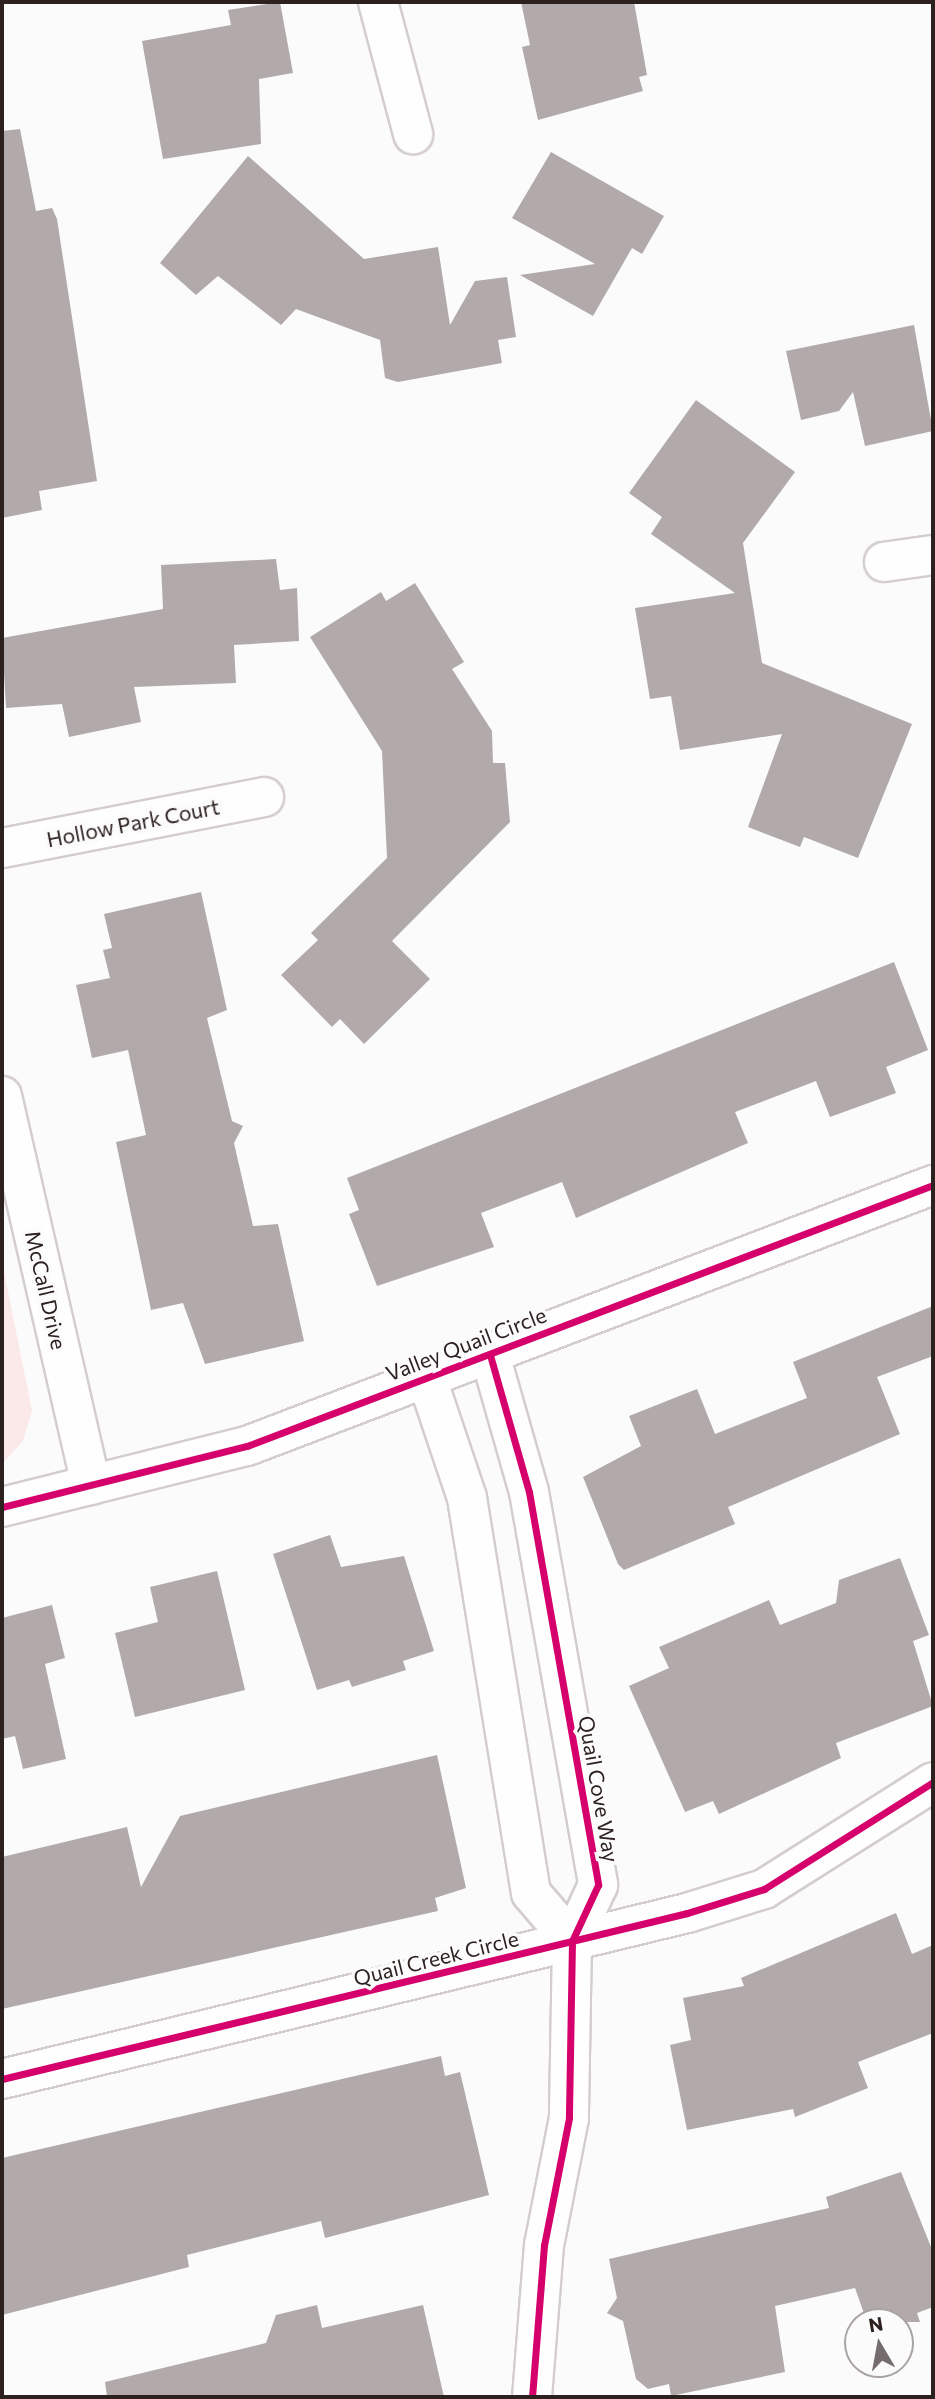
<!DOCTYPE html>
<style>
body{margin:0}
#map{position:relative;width:935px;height:2399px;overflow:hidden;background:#fbfbfb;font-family:Commissioner,sans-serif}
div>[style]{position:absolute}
.green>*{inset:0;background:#fae9e8}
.building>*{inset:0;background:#b2aaaa}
.roads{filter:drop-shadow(2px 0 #d4cdcd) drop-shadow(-2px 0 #d4cdcd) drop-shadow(0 2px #d4cdcd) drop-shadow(0 -2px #d4cdcd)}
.minor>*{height:38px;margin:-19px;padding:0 19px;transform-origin:19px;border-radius:19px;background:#fefefe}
.cycleway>*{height:7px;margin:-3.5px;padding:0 3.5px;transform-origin:3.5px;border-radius:3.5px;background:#d6006c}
span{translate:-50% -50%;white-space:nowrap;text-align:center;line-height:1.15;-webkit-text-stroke:7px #fbfbfb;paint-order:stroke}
.street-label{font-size:21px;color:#2d2120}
.frame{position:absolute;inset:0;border:4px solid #2d2120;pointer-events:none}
.north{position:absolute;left:844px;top:2308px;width:70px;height:70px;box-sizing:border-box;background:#fbfbfb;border:2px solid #a9a4a3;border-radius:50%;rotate:350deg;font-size:19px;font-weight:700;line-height:28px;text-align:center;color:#2d2120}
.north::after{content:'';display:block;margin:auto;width:24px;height:32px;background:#756d6d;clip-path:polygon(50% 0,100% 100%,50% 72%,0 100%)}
</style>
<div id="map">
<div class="green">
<i style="clip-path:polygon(2px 1262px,32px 1411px,23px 1441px,2px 1464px)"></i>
</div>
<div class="building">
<i style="clip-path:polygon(280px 2px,293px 73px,259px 79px,261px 144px,163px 159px,142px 41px,231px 25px,228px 10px)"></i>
<i style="clip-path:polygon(521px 2px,634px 2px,647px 75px,639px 77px,643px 91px,538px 120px,522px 47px,530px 45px)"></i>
<i style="clip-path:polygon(20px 129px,36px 211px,52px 208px,57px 219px,97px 481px,39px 491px,42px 510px,2px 518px,2px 131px)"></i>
<i style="clip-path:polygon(551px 152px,664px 216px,642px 254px,632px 248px,593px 316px,520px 275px,595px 264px,512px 218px)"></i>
<i style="clip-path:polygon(248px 156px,364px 259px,438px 247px,450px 325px,475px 281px,507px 277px,516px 337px,498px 340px,502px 363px,398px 382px,385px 378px,380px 340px,296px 309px,281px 325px,218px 276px,196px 295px,160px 263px)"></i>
<i style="clip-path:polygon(914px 325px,933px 431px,865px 446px,853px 392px,839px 411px,801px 420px,786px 351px)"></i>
<i style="clip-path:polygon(696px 400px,795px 472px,743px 543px,762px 663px,912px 724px,858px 858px,804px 837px,800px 847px,748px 827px,782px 734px,680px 750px,671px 696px,650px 699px,635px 608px,735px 593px,651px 534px,662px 517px,629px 493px)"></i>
<i style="clip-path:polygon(276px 559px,280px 590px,297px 588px,299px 641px,234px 645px,236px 683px,134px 687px,141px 722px,69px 737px,62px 704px,6px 708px,2px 638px,163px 609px,161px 565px)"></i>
<i style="clip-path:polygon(415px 583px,464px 662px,452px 669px,492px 731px,493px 763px,505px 763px,510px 822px,392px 941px,430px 979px,364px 1044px,340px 1019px,332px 1027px,281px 975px,318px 940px,311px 933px,387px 858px,382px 751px,310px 637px,381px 592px,386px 601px)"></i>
<i style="clip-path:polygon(201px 892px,227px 1010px,207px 1018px,232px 1121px,243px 1126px,234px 1143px,253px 1226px,278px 1224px,304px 1341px,205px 1364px,183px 1303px,151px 1310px,116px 1142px,146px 1135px,128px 1050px,92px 1058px,76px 985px,110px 978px,103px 950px,112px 948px,104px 914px)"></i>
<i style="clip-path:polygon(894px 962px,928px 1050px,886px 1067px,896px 1093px,830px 1117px,816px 1081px,735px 1112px,748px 1143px,576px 1218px,562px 1182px,481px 1213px,494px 1247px,377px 1286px,349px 1214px,359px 1210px,347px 1178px)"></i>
<i style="clip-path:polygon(933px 1306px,933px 1356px,877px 1377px,900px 1434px,728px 1507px,735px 1524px,624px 1570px,618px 1564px,583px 1477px,641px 1446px,629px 1416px,697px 1389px,715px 1434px,807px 1398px,793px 1362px)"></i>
<i style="clip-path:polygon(330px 1535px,341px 1567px,404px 1556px,434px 1651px,403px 1661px,406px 1670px,352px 1687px,349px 1680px,317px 1690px,273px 1554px)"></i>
<i style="clip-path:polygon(900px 1558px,929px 1635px,913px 1641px,933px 1706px,836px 1743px,841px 1758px,719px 1814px,713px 1801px,685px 1812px,629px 1686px,669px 1668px,659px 1647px,769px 1600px,780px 1625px,836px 1603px,839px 1580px)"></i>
<i style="clip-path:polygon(217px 1571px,245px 1690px,135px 1717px,115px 1633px,158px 1622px,150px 1587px)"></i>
<i style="clip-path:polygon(52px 1605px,65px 1658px,45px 1664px,66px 1759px,23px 1769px,15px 1736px,2px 1739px,2px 1618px)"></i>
<i style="clip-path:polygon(437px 1755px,466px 1888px,435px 1898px,438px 1911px,2px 2009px,2px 1857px,127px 1827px,141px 1887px,180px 1816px)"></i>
<i style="clip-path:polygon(896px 1913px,912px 1954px,933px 1945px,933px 2033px,858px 2062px,868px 2088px,795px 2117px,793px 2109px,687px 2130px,670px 2045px,691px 2040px,683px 1998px,744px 1986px,741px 1978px)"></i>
<i style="clip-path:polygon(441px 2056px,445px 2076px,460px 2072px,489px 2195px,325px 2238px,321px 2221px,187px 2255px,189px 2267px,2px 2315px,2px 2158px)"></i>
<i style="clip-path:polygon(901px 2172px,933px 2252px,933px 2307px,917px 2313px,920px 2322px,867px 2322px,855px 2288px,775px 2306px,785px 2372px,671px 2396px,669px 2384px,648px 2389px,636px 2379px,623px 2321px,607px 2313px,617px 2298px,609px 2259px,829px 2208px,826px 2197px)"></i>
<i style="clip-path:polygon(317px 2305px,322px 2328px,423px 2305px,444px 2397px,107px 2397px,105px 2382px,266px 2343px,276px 2315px)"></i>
</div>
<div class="roads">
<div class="minor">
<i style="left:378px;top:2px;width:137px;rotate:75.1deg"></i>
<i style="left:884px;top:562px;width:49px;rotate:-8.1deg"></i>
<i style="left:2px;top:848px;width:267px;rotate:-11deg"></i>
<i style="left:2px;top:1096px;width:399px;rotate:77.1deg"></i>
<i style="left:490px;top:1355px;width:142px;rotate:74.1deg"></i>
<i style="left:529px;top:1492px;width:399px;rotate:80deg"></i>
<i style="left:598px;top:1885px;width:62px;rotate:114.9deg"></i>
<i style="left:572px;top:1941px;width:177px;rotate:91deg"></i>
<i style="left:569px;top:2118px;width:129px;rotate:101.1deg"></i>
<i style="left:544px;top:2245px;width:152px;rotate:94.5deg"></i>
<i style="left:427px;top:1379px;width:126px;rotate:71.4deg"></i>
<i style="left:467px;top:1498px;width:400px;rotate:80.8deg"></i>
<i style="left:531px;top:1893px;width:63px;rotate:49.5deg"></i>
<i style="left:2px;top:1507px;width:252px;rotate:-14deg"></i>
<i style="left:247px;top:1446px;width:734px;rotate:-20.83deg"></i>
<i style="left:2px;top:2079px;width:705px;rotate:-13.62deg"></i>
<i style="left:687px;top:1913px;width:81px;rotate:-17.3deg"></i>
<i style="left:764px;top:1889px;width:200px;rotate:-32.3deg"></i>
</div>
</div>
<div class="cycleway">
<i style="left:490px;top:1355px;width:142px;rotate:74.1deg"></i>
<i style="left:529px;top:1492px;width:399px;rotate:80deg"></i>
<i style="left:598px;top:1885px;width:62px;rotate:114.9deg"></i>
<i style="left:572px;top:1941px;width:177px;rotate:91deg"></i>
<i style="left:569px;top:2118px;width:129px;rotate:101.1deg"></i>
<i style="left:544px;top:2245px;width:152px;rotate:94.5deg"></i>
<i style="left:2px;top:1507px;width:252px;rotate:-14deg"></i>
<i style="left:247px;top:1446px;width:734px;rotate:-20.83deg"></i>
<i style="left:2px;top:2079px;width:705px;rotate:-13.62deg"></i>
<i style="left:687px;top:1913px;width:81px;rotate:-17.3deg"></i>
<i style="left:764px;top:1889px;width:200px;rotate:-32.3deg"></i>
</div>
<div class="street-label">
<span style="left:133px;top:823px;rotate:-11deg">Hollow Park Court</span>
<span style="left:46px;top:1290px;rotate:77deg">McCall Drive</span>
<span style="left:466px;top:1344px;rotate:-21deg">Valley Quail Circle</span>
<span style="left:599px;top:1789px;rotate:80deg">Quail Cove Way</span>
<span style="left:436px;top:1958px;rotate:-14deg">Quail Creek Circle</span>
</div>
<div class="frame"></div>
<div class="north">N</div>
</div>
